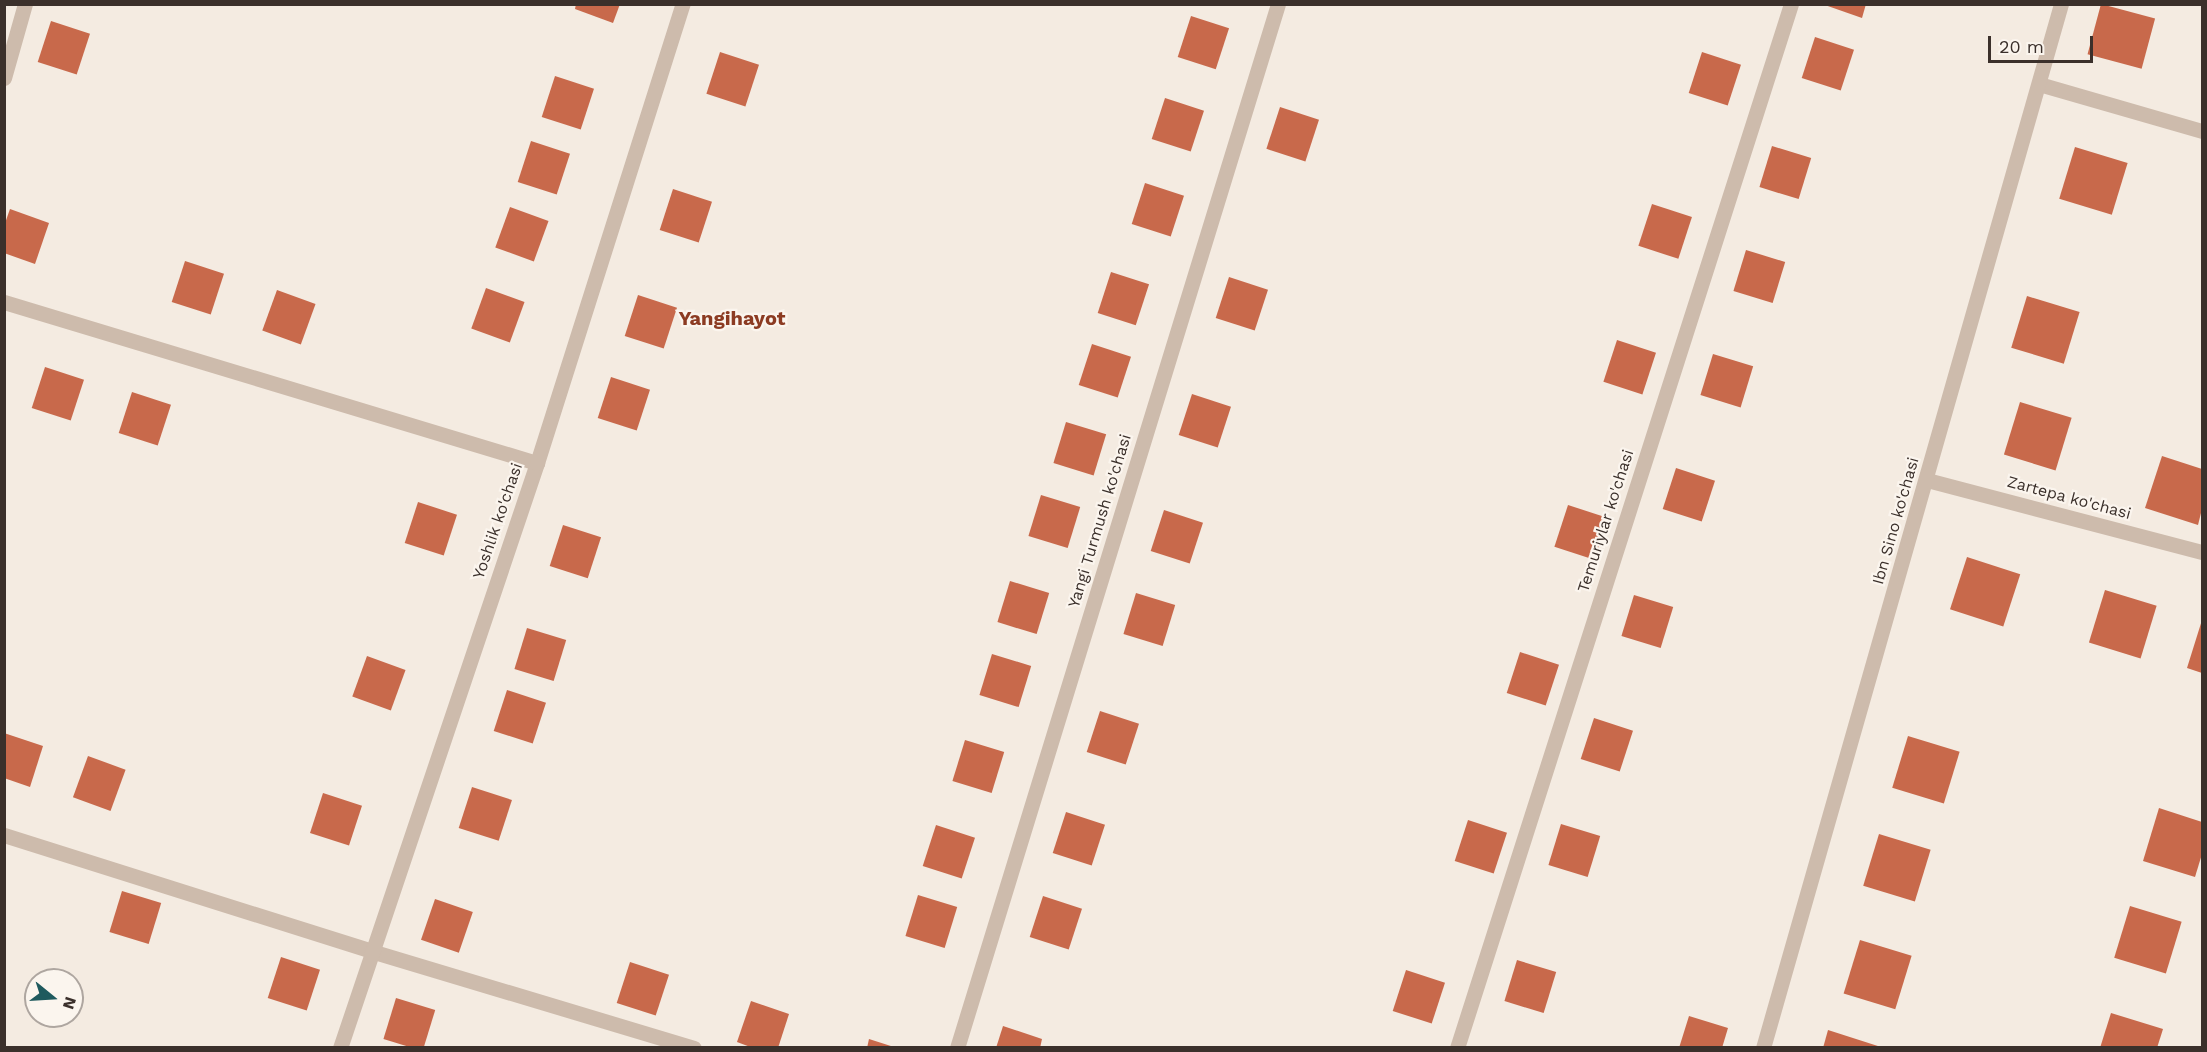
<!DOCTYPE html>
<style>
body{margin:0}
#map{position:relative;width:2207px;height:1052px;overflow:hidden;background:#f4ebe1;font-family:"Work Sans",sans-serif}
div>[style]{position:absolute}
.building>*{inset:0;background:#c8694b;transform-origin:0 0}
.minor>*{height:15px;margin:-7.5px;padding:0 7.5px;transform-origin:7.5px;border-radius:7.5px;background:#cdbbac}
span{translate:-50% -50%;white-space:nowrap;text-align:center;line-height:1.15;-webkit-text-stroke:4.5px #fbf5ee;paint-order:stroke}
.street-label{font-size:16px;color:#3b302b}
.quarter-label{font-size:20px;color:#8c3b22;font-weight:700}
.frame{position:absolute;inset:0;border:6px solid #3b302b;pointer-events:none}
.north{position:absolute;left:24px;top:968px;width:60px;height:60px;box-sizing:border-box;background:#fbf5ee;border:2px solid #aea6a0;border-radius:50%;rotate:108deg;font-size:16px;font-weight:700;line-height:24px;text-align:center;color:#3b302b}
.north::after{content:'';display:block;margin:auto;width:21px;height:27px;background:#1f5a5e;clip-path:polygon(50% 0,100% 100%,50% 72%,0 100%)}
.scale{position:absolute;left:1988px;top:36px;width:105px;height:27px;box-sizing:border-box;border:3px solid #3b302b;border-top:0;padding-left:8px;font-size:18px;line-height:21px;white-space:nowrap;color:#3b302b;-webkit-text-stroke:4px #fbf5ee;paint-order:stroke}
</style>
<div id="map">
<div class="building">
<i style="clip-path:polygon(576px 4px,620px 4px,613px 23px,575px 9px)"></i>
<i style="clip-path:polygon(1822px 4px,1866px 4px,1862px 18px)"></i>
<i style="left:2101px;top:4px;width:56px;height:52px;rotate:15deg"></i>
<i style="left:1191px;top:16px;width:40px;height:43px;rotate:18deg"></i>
<i style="left:51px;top:21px;width:41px;height:43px;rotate:18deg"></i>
<i style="left:1815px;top:37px;width:41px;height:43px;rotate:18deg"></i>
<i style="left:720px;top:52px;width:41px;height:44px;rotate:18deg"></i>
<i style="left:1702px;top:52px;width:41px;height:43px;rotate:18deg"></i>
<i style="left:555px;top:76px;width:41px;height:43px;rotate:18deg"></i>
<i style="left:1165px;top:98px;width:41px;height:43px;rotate:18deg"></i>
<i style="left:1280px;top:107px;width:41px;height:44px;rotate:18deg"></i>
<i style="left:531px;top:141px;width:41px;height:43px;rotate:18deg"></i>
<i style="left:1772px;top:146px;width:41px;height:43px;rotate:17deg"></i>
<i style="left:2075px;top:147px;width:55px;height:54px;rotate:17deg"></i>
<i style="left:1145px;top:183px;width:41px;height:43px;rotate:18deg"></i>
<i style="left:673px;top:189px;width:41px;height:43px;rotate:18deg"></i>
<i style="left:1652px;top:204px;width:42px;height:44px;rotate:18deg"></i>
<i style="left:510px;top:207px;width:41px;height:43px;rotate:20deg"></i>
<i style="clip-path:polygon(10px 209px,49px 223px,35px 264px,4px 253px,4px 226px)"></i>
<i style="left:1746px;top:250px;width:41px;height:43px;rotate:17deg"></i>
<i style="left:185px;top:261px;width:41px;height:43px;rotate:18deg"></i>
<i style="left:1111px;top:272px;width:40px;height:43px;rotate:18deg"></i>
<i style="left:1229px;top:277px;width:41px;height:43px;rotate:18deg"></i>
<i style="left:486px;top:288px;width:41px;height:43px;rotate:20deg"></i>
<i style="left:277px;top:290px;width:41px;height:43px;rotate:20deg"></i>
<i style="left:638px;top:295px;width:41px;height:43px;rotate:18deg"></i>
<i style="left:2027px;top:296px;width:55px;height:54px;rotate:17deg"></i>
<i style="left:1617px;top:340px;width:41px;height:44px;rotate:18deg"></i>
<i style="left:1092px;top:344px;width:41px;height:43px;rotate:18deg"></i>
<i style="left:1713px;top:354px;width:42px;height:43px;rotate:17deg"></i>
<i style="left:45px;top:367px;width:41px;height:43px;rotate:18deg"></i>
<i style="left:611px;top:377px;width:41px;height:43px;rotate:18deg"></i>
<i style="left:132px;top:392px;width:41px;height:43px;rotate:18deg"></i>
<i style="left:1192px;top:394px;width:41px;height:43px;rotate:18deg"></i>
<i style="left:2020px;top:402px;width:54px;height:55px;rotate:17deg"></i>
<i style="left:1066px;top:422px;width:42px;height:43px;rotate:17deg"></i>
<i style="clip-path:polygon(2162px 456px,2202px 469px,2202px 509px,2198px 525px,2145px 508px)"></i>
<i style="left:1676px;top:468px;width:41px;height:43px;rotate:18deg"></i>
<i style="left:1041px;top:495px;width:41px;height:43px;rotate:17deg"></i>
<i style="left:418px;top:502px;width:41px;height:43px;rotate:18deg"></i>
<i style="left:1568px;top:505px;width:42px;height:44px;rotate:18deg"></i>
<i style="left:1164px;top:510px;width:41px;height:43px;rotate:18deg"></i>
<i style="left:563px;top:525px;width:40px;height:43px;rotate:18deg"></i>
<i style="left:1967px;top:557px;width:56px;height:55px;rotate:18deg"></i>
<i style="left:1010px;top:581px;width:41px;height:43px;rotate:17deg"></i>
<i style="left:2105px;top:590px;width:54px;height:55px;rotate:17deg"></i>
<i style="left:1136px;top:593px;width:41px;height:43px;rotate:17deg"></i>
<i style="left:1634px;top:595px;width:41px;height:43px;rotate:17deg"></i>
<i style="clip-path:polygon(2202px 620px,2202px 673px,2187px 668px)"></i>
<i style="left:527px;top:628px;width:41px;height:43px;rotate:17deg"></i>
<i style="left:1520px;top:652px;width:41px;height:43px;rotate:18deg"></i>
<i style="left:992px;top:654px;width:41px;height:43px;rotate:17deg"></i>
<i style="left:367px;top:656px;width:41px;height:43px;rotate:20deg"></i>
<i style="left:507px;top:690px;width:41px;height:43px;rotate:18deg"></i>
<i style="left:1100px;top:711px;width:41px;height:43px;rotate:18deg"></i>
<i style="left:1594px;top:718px;width:41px;height:43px;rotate:18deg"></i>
<i style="clip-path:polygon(4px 733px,43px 746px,30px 787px,4px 778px)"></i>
<i style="left:1908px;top:736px;width:54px;height:54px;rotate:17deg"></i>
<i style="left:965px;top:740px;width:41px;height:43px;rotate:17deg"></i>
<i style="left:88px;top:756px;width:40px;height:44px;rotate:20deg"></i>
<i style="left:472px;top:787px;width:42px;height:43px;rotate:18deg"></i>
<i style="left:323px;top:793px;width:41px;height:42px;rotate:18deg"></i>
<i style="clip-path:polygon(2159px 808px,2202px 822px,2202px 854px,2195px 877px,2143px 861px)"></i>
<i style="left:1066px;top:812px;width:41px;height:43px;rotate:18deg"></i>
<i style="left:1468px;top:820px;width:41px;height:43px;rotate:18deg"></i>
<i style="left:1561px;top:824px;width:41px;height:43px;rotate:17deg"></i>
<i style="left:936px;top:825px;width:41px;height:43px;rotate:18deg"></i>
<i style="left:1879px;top:834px;width:54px;height:54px;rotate:17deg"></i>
<i style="left:122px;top:891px;width:41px;height:43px;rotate:17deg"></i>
<i style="left:918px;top:895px;width:41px;height:43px;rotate:17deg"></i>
<i style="left:1043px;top:896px;width:41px;height:43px;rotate:18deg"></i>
<i style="left:435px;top:899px;width:40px;height:43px;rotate:19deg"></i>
<i style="left:2130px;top:906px;width:54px;height:54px;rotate:17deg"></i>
<i style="left:1860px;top:940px;width:54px;height:56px;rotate:17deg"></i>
<i style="left:281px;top:957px;width:41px;height:43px;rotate:18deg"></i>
<i style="left:1517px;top:960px;width:41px;height:43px;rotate:17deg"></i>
<i style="left:630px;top:962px;width:41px;height:43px;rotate:18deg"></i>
<i style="left:1406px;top:970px;width:41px;height:43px;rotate:18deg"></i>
<i style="left:396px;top:998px;width:41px;height:43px;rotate:17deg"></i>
<i style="clip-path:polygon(751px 1001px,789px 1014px,778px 1048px,753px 1048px,737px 1042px)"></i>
<i style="clip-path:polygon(2111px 1013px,2163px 1029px,2157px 1048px,2100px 1048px)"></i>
<i style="clip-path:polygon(1689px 1016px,1728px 1028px,1722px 1048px,1679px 1048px)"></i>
<i style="clip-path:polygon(1003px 1026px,1042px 1039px,1040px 1048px,996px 1048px)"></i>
<i style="clip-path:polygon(1828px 1030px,1881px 1047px,1881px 1048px,1823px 1048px)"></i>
<i style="clip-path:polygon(869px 1039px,894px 1047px,894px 1048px,867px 1048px)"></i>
</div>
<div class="minor">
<i style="left:4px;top:78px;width:77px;rotate:-74.2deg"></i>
<i style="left:2039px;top:84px;width:170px;rotate:16.1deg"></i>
<i style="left:4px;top:302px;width:557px;rotate:16.81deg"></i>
<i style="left:1927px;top:480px;width:284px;rotate:14.7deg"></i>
<i style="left:4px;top:835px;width:385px;rotate:17.5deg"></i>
<i style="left:371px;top:951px;width:337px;rotate:16.7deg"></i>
<i style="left:340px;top:1048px;width:617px;rotate:-71.39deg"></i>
<i style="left:537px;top:463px;width:482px;rotate:-72.4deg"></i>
<i style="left:957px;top:1048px;width:1092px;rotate:-72.91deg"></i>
<i style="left:1457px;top:1048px;width:1096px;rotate:-72.26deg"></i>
<i style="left:1763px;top:1048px;width:1086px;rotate:-74.07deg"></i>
</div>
<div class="street-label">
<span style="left:2069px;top:498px;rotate:15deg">Zartepa ko'chasi</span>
<span style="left:498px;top:521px;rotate:-71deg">Yoshlik ko'chasi</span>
<span style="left:1100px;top:521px;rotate:-73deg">Yangi Turmush ko'chasi</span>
<span style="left:1606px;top:521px;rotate:-72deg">Temuriylar ko'chasi</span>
<span style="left:1896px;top:521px;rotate:-74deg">Ibn Sino ko'chasi</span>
</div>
<div class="quarter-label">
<span style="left:732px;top:318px">Yangihayot</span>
</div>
<div class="frame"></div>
<div class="north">N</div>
<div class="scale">20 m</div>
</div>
